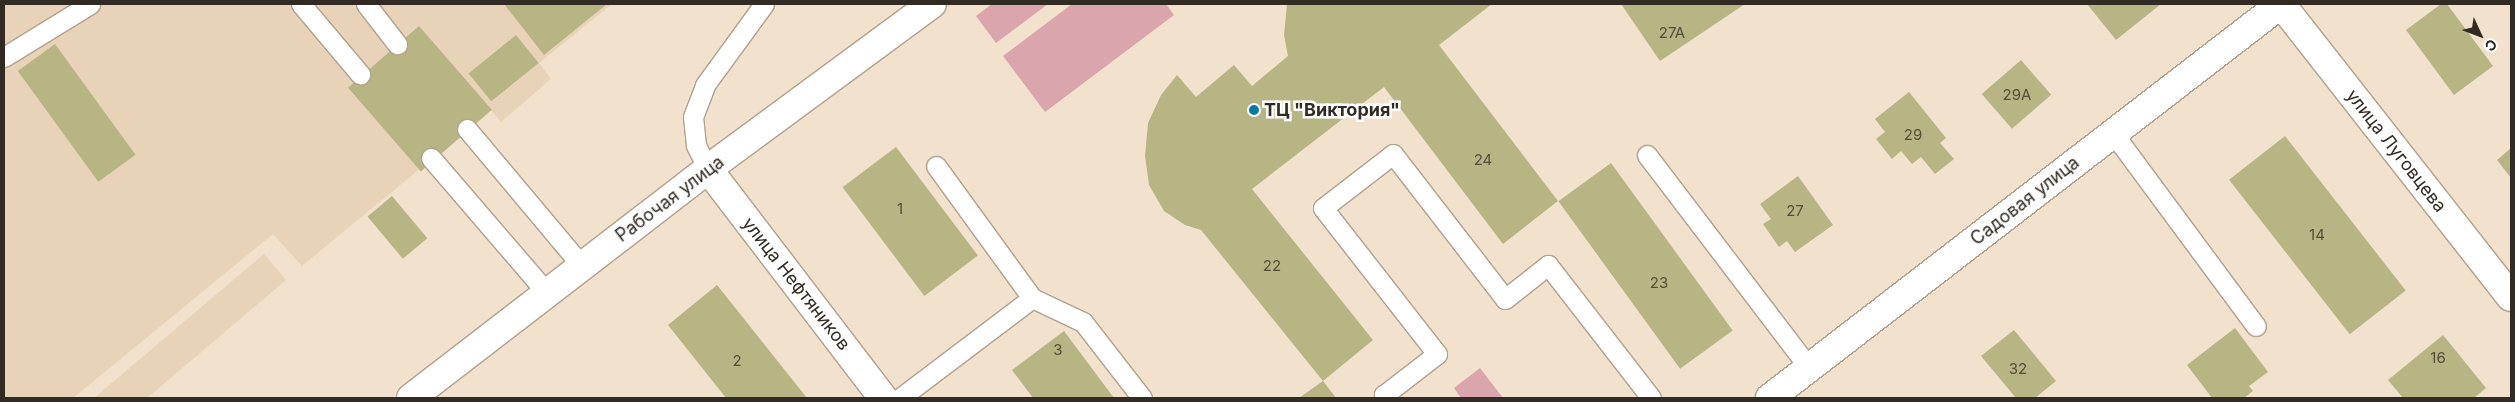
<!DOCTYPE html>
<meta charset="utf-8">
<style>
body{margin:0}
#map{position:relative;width:2515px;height:402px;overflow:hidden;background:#f1e1cd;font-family:Inter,sans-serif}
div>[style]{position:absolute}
.built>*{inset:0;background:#e8d3b9}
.green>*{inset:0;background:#daa5ac}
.building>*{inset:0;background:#b8b584;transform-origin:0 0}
.roads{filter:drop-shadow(1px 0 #b1a18e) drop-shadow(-1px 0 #b1a18e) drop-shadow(0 1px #b1a18e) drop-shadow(0 -1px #b1a18e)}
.lane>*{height:19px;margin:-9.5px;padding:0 9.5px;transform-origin:9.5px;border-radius:9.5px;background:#fff}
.street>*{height:28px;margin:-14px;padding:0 14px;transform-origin:14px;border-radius:14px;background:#fff}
.dots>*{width:14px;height:14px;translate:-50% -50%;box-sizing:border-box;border:2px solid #fff;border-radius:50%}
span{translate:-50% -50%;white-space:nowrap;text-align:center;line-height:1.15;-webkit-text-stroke:5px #fff;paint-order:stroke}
.number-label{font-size:15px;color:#534e3b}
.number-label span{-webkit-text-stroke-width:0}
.poi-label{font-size:18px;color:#312b23;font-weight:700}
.left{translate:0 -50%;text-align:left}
.street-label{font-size:18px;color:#312b23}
.frame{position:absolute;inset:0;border:5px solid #312b23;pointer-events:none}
.north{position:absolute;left:2455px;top:10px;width:50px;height:50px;-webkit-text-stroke:4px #fff;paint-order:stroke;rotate:133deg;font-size:14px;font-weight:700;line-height:20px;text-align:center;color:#312b23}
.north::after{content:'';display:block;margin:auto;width:18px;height:22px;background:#312b23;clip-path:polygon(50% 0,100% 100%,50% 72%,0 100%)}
</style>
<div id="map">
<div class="built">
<i style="clip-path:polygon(4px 4px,612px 4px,539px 63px,551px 79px,501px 122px,491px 110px,302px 266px,273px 234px,73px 398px,4px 398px)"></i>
<i style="clip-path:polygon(264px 254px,286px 280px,147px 398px,94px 398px)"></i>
</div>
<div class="green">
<i style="clip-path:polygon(992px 4px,1048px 4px,996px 43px,976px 16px)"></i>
<i style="clip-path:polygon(1072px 4px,1166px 4px,1174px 15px,1045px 112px,1003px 56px)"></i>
<i style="clip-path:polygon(1480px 368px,1503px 398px,1461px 398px,1454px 388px)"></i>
</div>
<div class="building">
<i style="clip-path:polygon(504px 4px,607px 4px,544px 55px)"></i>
<i style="clip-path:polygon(1287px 4px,1492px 4px,1439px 45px,1558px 201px,1503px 244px,1384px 87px,1252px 189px,1373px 340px,1323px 381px,1201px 230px,1185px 225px,1164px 211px,1149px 185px,1145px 156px,1148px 123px,1161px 95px,1177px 75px,1196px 97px,1234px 65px,1252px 86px,1288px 56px,1284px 35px)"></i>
<i style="clip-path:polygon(1621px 4px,1745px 4px,1660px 61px)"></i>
<i style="clip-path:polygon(2087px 4px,2161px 4px,2116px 40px)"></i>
<i style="clip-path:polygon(2441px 4px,2447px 4px,2493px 66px,2454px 95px,2406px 30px)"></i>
<i style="left:419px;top:26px;width:111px;height:94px;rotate:49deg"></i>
<i style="left:516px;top:35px;width:36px;height:61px;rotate:51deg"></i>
<i style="left:55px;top:44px;width:137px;height:46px;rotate:54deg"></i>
<i style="left:2021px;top:60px;width:46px;height:52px;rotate:49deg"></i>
<i style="clip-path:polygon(1909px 92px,1946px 138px,1940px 143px,1954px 159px,1935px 174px,1921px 157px,1912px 164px,1901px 151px,1892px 159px,1876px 139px,1885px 132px,1875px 119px)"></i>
<i style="left:2285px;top:136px;width:196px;height:71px;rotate:52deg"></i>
<i style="left:896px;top:147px;width:136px;height:67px;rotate:53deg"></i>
<i style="clip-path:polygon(2511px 148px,2511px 178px,2497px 160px)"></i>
<i style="left:1611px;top:163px;width:207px;height:65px;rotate:54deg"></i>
<i style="clip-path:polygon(1798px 176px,1833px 225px,1795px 252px,1787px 241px,1779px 247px,1763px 224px,1771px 219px,1760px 204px)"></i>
<i style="left:392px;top:196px;width:55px;height:32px;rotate:50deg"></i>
<i style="clip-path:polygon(717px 285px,807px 398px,726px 398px,668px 325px)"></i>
<i style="clip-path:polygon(2235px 328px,2268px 372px,2249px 386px,2253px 391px,2244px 398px,2212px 398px,2187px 365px)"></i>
<i style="clip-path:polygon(2014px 330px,2056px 381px,2035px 398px,2016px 398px,1981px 356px)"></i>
<i style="clip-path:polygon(1064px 331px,1114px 398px,1033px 398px,1012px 370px)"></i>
<i style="clip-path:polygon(2443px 335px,2486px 388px,2474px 398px,2403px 398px,2388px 380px)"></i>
<i style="clip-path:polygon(1323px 381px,1336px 398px,1299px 398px)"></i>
</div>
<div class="roads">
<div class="lane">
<i style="left:301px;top:4px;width:92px;rotate:49.9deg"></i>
<i style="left:366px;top:4px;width:51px;rotate:52.2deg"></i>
<i style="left:4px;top:57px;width:101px;rotate:-31.6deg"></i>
<i style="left:467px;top:129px;width:179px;rotate:50deg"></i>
<i style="left:2113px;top:133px;width:240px;rotate:53.5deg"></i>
<i style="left:1647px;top:155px;width:268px;rotate:52.7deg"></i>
<i style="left:431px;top:158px;width:178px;rotate:49.3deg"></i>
<i style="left:708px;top:169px;width:27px;rotate:-117deg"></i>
<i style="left:696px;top:145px;width:28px;rotate:-96deg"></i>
<i style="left:693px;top:117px;width:34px;rotate:-69deg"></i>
<i style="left:705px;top:85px;width:100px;rotate:-53.9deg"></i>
<i style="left:1032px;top:298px;width:56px;rotate:25.2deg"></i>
<i style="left:1083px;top:322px;width:96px;rotate:52.2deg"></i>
<i style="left:900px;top:398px;width:166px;rotate:-37.1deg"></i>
<i style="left:1032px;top:298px;width:163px;rotate:-126deg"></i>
<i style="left:1386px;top:398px;width:4px;rotate:-124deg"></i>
<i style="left:1384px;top:395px;width:67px;rotate:-37.7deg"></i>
<i style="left:1437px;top:354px;width:185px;rotate:-128deg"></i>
<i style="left:1323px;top:208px;width:88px;rotate:-37.6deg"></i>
<i style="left:1393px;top:154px;width:183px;rotate:52.3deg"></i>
<i style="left:1505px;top:299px;width:55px;rotate:-38.3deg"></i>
<i style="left:1548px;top:265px;width:168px;rotate:52.2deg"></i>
</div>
<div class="street">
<i style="left:2281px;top:4px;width:372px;rotate:51.9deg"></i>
<i style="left:708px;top:169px;width:288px;rotate:52.6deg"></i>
<i style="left:411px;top:398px;width:375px;rotate:-37.6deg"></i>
<i style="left:708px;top:169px;width:278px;rotate:-36.4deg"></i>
<i style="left:1770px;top:398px;width:645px;rotate:-37.63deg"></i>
</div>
</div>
<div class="dots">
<i style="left:1254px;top:110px;background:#0979a2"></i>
</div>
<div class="number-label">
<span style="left:1672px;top:33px">27А</span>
<span style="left:2017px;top:95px">29А</span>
<span style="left:1913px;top:135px">29</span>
<span style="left:1483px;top:160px">24</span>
<span style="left:900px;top:209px">1</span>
<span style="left:1795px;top:211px">27</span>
<span style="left:2317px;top:235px">14</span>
<span style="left:1272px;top:266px">22</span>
<span style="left:1659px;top:283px">23</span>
<span style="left:1058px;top:350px">3</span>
<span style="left:2438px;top:358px">16</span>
<span style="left:737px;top:361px">2</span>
<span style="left:2018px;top:369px">32</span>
</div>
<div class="poi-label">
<span class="left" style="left:1264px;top:110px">ТЦ "Виктория"</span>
</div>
<div class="street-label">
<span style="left:2396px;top:151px;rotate:52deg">улица Луговцева</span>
<span style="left:670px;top:199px;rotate:-37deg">Рабочая улица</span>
<span style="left:2025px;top:201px;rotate:-38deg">Садовая улица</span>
<span style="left:796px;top:284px;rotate:52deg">улица Нефтяников</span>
</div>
<div class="frame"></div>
<div class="north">С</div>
</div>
